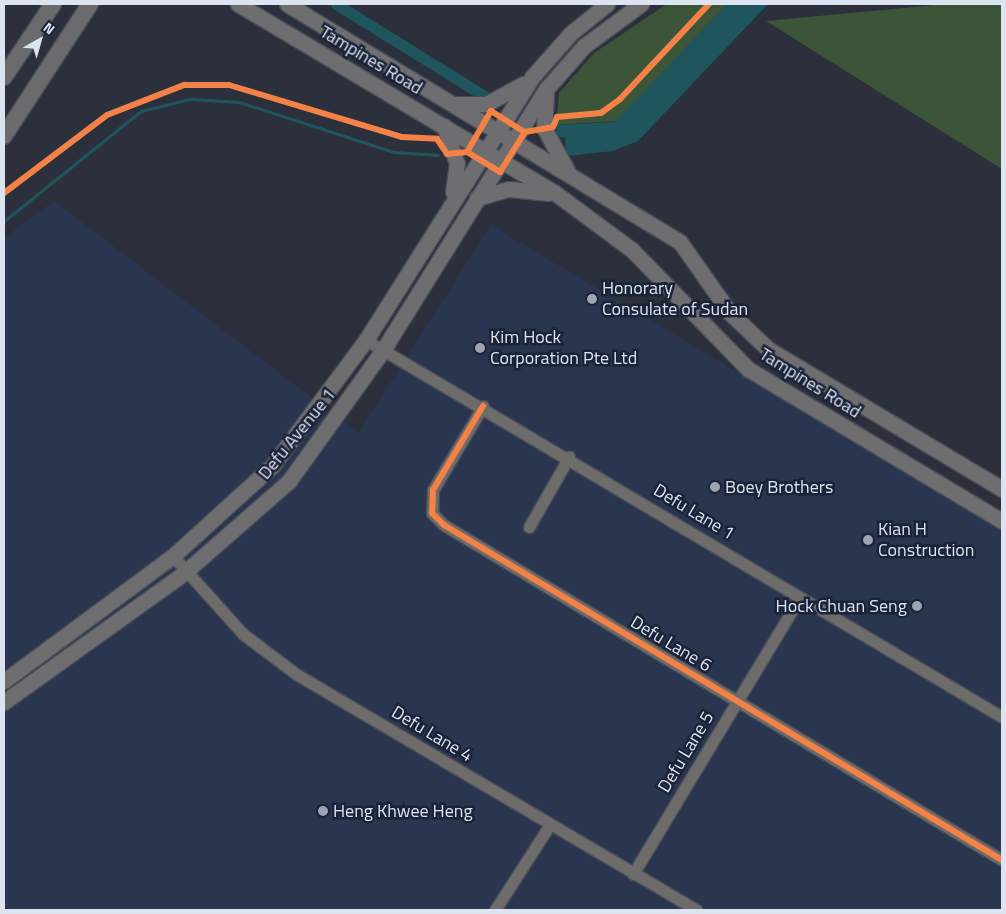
<!DOCTYPE html>
<style>
body{margin:0}
#map{position:relative;width:1006px;height:914px;overflow:hidden;background:#2b303c;font-family:"Titillium Web",sans-serif}
div>[style]{position:absolute}
.built>*{inset:0;background:#2a354f}
.green>*{inset:0;background:#3c5438}
.water>*{inset:0;background:#1f565d}
.stream>*{height:3px;margin:-1.5px;padding:0 1.5px;transform-origin:1.5px;border-radius:1.5px;background:#1f565d}
.canal>*{height:11px;margin:-5.5px;padding:0 5.5px;transform-origin:5.5px;border-radius:5.5px;background:#1f565d}
.roads{filter:drop-shadow(1px 0 #494d57) drop-shadow(-1px 0 #494d57) drop-shadow(0 1px #494d57) drop-shadow(0 -1px #494d57)}
.minor>*{height:11px;margin:-5.5px;padding:0 5.5px;transform-origin:5.5px;border-radius:5.5px;background:#6e6c6b}
.major>*{height:15px;margin:-7.5px;padding:0 7.5px;transform-origin:7.5px;border-radius:7.5px;background:#6e6d6f}
.highway>*{height:16px;margin:-8px;padding:0 8px;transform-origin:8px;border-radius:8px;background:#6b6a6d}
.cycleway>*{height:6px;margin:-3px;padding:0 3px;transform-origin:3px;border-radius:3px;background:#f48246}
.dots>*{width:14px;height:14px;translate:-50% -50%;box-sizing:border-box;border:2px solid #1a2338;border-radius:50%}
span{translate:-50% -50%;white-space:nowrap;text-align:center;line-height:1.15;-webkit-text-stroke:5px #1a2338;paint-order:stroke}
.street-label{font-size:18px;color:#dce3f1}
.poi-label{font-size:18px;color:#dce3f1}
.left{translate:0 -50%;text-align:left}
.right{translate:-100% -50%;text-align:right}
.frame{position:absolute;inset:0;border:5px solid #dce3f1;pointer-events:none}
.north{position:absolute;left:15px;top:15px;width:50px;height:50px;-webkit-text-stroke:4px #1a2338;paint-order:stroke;rotate:38deg;font-size:14px;font-weight:700;line-height:20px;text-align:center;color:#dce3f1}
.north::after{content:'';display:block;margin:auto;width:18px;height:22px;background:#dce3f1;clip-path:polygon(50% 0,100% 100%,50% 72%,0 100%)}
</style>
<div id="map">
<div class="built">
<i style="clip-path:polygon(54px 201px,358px 433px,491px 225px,1002px 530px,1002px 910px,4px 910px,4px 238px)"></i>
</div>
<div class="green">
<i style="clip-path:polygon(667px 4px,727px 4px,617px 121px,556px 125px,559px 93px,594px 53px)"></i>
<i style="clip-path:polygon(945px 4px,1002px 4px,1002px 169px,766px 21px)"></i>
</div>
<div class="water">
<i style="clip-path:polygon(727px 4px,768px 4px,638px 141px,613px 151px,566px 156px,565px 137px,557px 138px,556px 125px,615px 122px)"></i>
</div>
<div class="stream">
<i style="left:4px;top:221px;width:176px;rotate:-38.8deg"></i>
<i style="left:141px;top:111px;width:50px;rotate:-13.8deg"></i>
<i style="left:190px;top:99px;width:49px;rotate:3.5deg"></i>
<i style="left:239px;top:102px;width:163px;rotate:17.9deg"></i>
<i style="left:394px;top:152px;width:44px;rotate:3.9deg"></i>
</div>
<div class="canal">
<i style="left:336px;top:4px;width:182px;rotate:31.8deg"></i>
</div>
<div class="roads">
<div class="minor">
<i style="left:366px;top:340px;width:739px;rotate:30.66deg"></i>
<i style="left:483px;top:406px;width:98px;rotate:120.8deg"></i>
<i style="left:433px;top:490px;width:23px;rotate:92deg"></i>
<i style="left:432px;top:513px;width:17px;rotate:45deg"></i>
<i style="left:444px;top:525px;width:651px;rotate:30.98deg"></i>
<i style="left:529px;top:527px;width:81px;rotate:-60.3deg"></i>
<i style="left:173px;top:556px;width:105px;rotate:48.1deg"></i>
<i style="left:243px;top:634px;width:66px;rotate:37deg"></i>
<i style="left:296px;top:674px;width:465px;rotate:30.5deg"></i>
<i style="left:633px;top:874px;width:323px;rotate:-58.9deg"></i>
<i style="left:495px;top:910px;width:100px;rotate:-57.3deg"></i>
</div>
<div class="major">
<i style="left:238px;top:4px;width:369px;rotate:30.8deg"></i>
<i style="left:555px;top:193px;width:96px;rotate:36.5deg"></i>
<i style="left:632px;top:250px;width:166px;rotate:45.7deg"></i>
<i style="left:748px;top:369px;width:296px;rotate:30.9deg"></i>
<i style="left:287px;top:4px;width:459px;rotate:31.2deg"></i>
<i style="left:680px;top:242px;width:87px;rotate:54.8deg"></i>
<i style="left:730px;top:313px;width:52px;rotate:43.5deg"></i>
<i style="left:768px;top:349px;width:273px;rotate:30.9deg"></i>
<i style="left:546px;top:94px;width:34px;rotate:93deg"></i>
<i style="left:544px;top:128px;width:48px;rotate:61.3deg"></i>
<i style="left:454px;top:104px;width:32px"></i>
<i style="left:486px;top:104px;width:42px;rotate:-28.4deg"></i>
<i style="left:444px;top:126px;width:39px;rotate:71deg"></i>
<i style="left:457px;top:163px;width:29px;rotate:98deg"></i>
<i style="left:477px;top:198px;width:33px;rotate:-16deg"></i>
<i style="left:509px;top:189px;width:40px;rotate:5.7deg"></i>
<i style="left:4px;top:681px;width:210px;rotate:-36.5deg"></i>
<i style="left:173px;top:556px;width:134px;rotate:-42.3deg"></i>
<i style="left:272px;top:466px;width:157px;rotate:-53.3deg"></i>
<i style="left:366px;top:340px;width:311px;rotate:-57.7deg"></i>
<i style="left:532px;top:77px;width:59px;rotate:-48.4deg"></i>
<i style="left:571px;top:33px;width:46px;rotate:-38.9deg"></i>
<i style="left:4px;top:702px;width:221px;rotate:-35.6deg"></i>
<i style="left:184px;top:573px;width:140px;rotate:-41.2deg"></i>
<i style="left:289px;top:481px;width:161px;rotate:-54.3deg"></i>
<i style="left:383px;top:350px;width:309px;rotate:-58deg"></i>
<i style="left:547px;top:88px;width:56px;rotate:-48.6deg"></i>
<i style="left:584px;top:46px;width:71px;rotate:-36.4deg"></i>
</div>
<div class="highway">
<i style="left:4px;top:77px;width:88px;rotate:-56.1deg"></i>
<i style="left:4px;top:136px;width:158px;rotate:-56.9deg"></i>
</div>
</div>
<div class="cycleway">
<i style="left:467px;top:152px;width:48px;rotate:-59.7deg"></i>
<i style="left:491px;top:111px;width:40px;rotate:32deg"></i>
<i style="left:525px;top:132px;width:28px;rotate:-10deg"></i>
<i style="left:553px;top:127px;width:11px;rotate:-68deg"></i>
<i style="left:557px;top:117px;width:44px;rotate:-5.2deg"></i>
<i style="left:601px;top:113px;width:24px;rotate:-36deg"></i>
<i style="left:620px;top:99px;width:130px;rotate:-46.9deg"></i>
<i style="left:467px;top:152px;width:39px;rotate:31deg"></i>
<i style="left:500px;top:172px;width:47px;rotate:-58deg"></i>
<i style="left:4px;top:193px;width:129px;rotate:-37.1deg"></i>
<i style="left:107px;top:115px;width:83px;rotate:-21.3deg"></i>
<i style="left:184px;top:85px;width:45px"></i>
<i style="left:229px;top:85px;width:181px;rotate:16.7deg"></i>
<i style="left:402px;top:137px;width:35px;rotate:3deg"></i>
<i style="left:437px;top:139px;width:18px;rotate:56deg"></i>
<i style="left:447px;top:154px;width:20px;rotate:-6deg"></i>
<i style="left:483px;top:406px;width:98px;rotate:120.8deg"></i>
<i style="left:433px;top:490px;width:23px;rotate:92deg"></i>
<i style="left:432px;top:513px;width:17px;rotate:45deg"></i>
<i style="left:444px;top:525px;width:651px;rotate:30.98deg"></i>
</div>
<div class="dots">
<i style="left:592px;top:299px;background:#9ea4b2"></i>
<i style="left:480px;top:348px;background:#9ea4b2"></i>
<i style="left:715px;top:487px;background:#9ea4b2"></i>
<i style="left:868px;top:540px;background:#9ea4b2"></i>
<i style="left:917px;top:606px;background:#9ea4b2"></i>
<i style="left:323px;top:811px;background:#9ea4b2"></i>
</div>
<div class="street-label">
<span style="left:371px;top:60px;rotate:31deg">Tampines Road</span>
<span style="left:810px;top:383px;rotate:32deg">Tampines Road</span>
<span style="left:297px;top:434px;rotate:-51deg">Defu Avenue 1</span>
<span style="left:694px;top:512px;rotate:31deg">Defu Lane 1</span>
<span style="left:671px;top:644px;rotate:31deg">Defu Lane 6</span>
<span style="left:432px;top:734px;rotate:31deg">Defu Lane 4</span>
<span style="left:686px;top:752px;rotate:-59deg">Defu Lane 5</span>
</div>
<div class="poi-label">
<span class="left" style="left:602px;top:299px">Honorary<br>Consulate of Sudan</span>
<span class="left" style="left:490px;top:348px">Kim Hock<br>Corporation Pte Ltd</span>
<span class="left" style="left:725px;top:487px">Boey Brothers</span>
<span class="left" style="left:878px;top:540px">Kian H<br>Construction</span>
<span class="right" style="left:907px;top:606px">Hock Chuan Seng</span>
<span class="left" style="left:333px;top:811px">Heng Khwee Heng</span>
</div>
<div class="frame"></div>
<div class="north">N</div>
</div>
